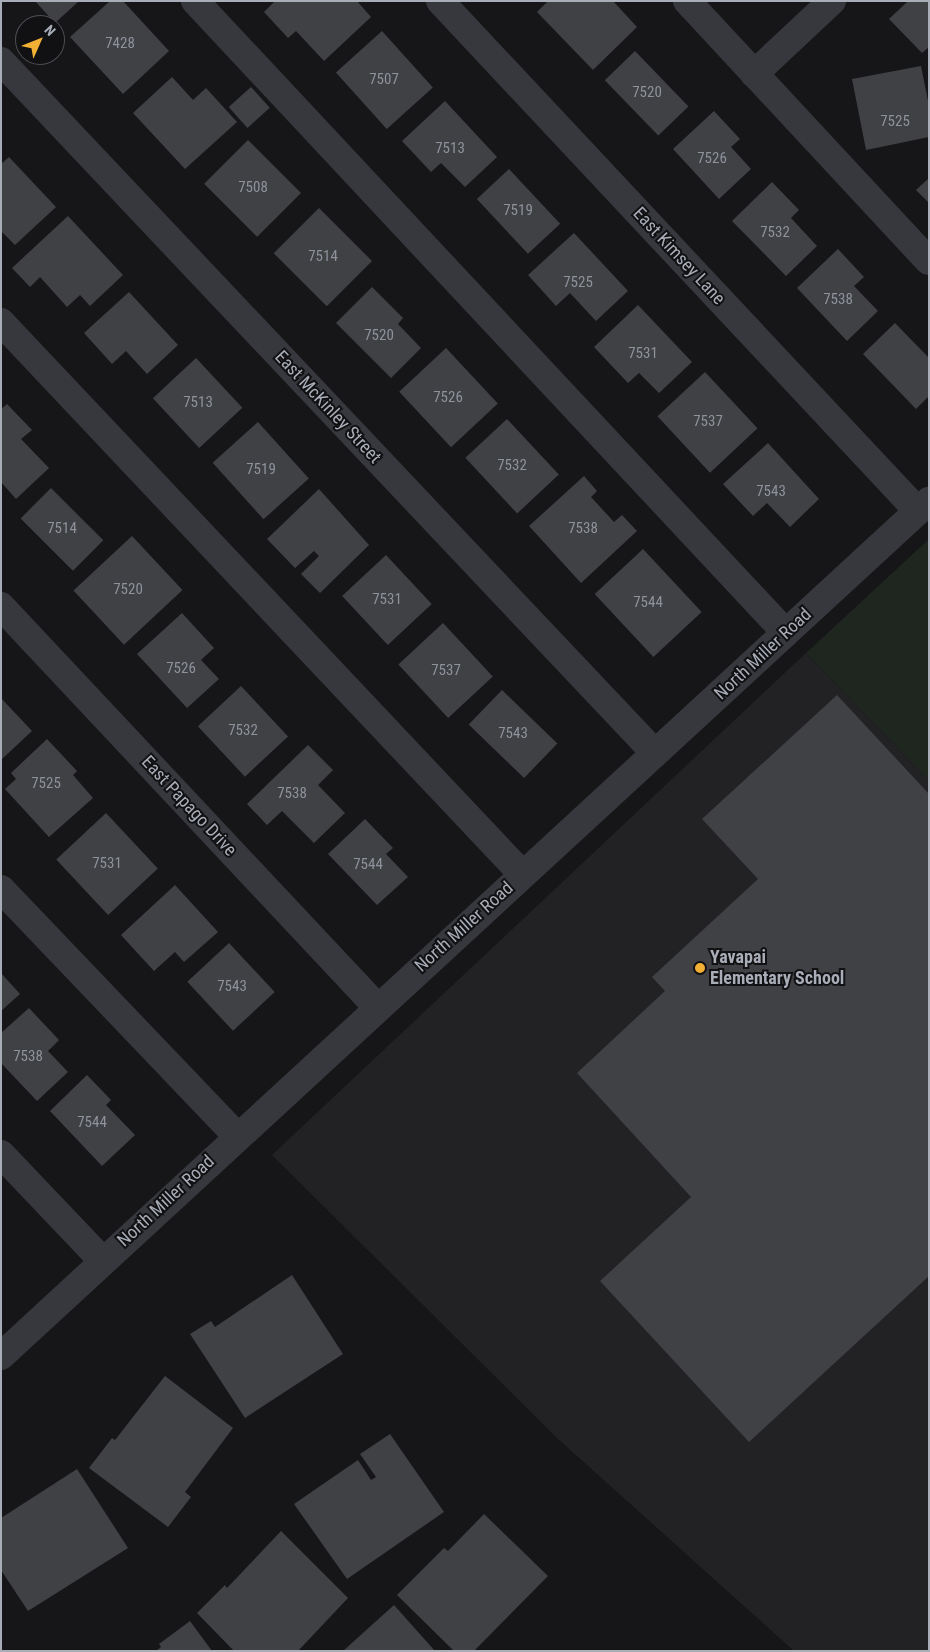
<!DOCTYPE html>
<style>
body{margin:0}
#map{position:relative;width:930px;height:1652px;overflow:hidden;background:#161618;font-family:"Roboto Condensed",sans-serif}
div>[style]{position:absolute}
.built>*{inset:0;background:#222225}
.green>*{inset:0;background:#1e261f}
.building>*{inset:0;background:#404145;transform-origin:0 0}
.minor>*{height:28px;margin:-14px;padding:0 14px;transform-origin:14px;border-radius:14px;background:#37383d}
.dots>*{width:14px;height:14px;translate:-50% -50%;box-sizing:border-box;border:2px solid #111113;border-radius:50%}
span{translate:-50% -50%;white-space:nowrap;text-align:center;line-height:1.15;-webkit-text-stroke:4px #111113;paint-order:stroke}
.number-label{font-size:15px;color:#8e929b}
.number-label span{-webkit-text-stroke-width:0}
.street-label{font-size:18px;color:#a8adb8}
.poi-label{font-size:18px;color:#a8adb8;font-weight:700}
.left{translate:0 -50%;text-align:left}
.frame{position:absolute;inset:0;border:2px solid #a8adb8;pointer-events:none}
.north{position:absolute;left:15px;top:15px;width:50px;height:50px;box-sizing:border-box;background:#111113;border:1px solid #4d4f55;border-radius:50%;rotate:46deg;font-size:14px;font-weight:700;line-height:20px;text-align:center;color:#a8adb8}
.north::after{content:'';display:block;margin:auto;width:18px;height:22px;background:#f2b134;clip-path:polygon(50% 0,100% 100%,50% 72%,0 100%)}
</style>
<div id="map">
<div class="built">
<i style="clip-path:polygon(806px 653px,929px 781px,929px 1651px,794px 1651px,557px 1438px,272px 1155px)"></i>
</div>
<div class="green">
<i style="clip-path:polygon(929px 539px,929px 781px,806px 653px)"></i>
</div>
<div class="building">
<i style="clip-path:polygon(35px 1px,79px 1px,55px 23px)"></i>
<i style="clip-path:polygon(110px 1px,123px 1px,169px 51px,123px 94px,70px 37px)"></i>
<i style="clip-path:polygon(275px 1px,357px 1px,371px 17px,324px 61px,296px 31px,288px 38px,264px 12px)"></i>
<i style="clip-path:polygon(548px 1px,613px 1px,637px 27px,593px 70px,537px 12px)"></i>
<i style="clip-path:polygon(908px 1px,929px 1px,929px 47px,922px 53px,889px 19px)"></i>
<i style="left:382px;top:31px;width:76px;height:62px;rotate:48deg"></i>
<i style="left:635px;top:51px;width:77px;height:42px;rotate:46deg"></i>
<i style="clip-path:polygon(921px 66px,929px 106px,929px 137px,866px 150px,852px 79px)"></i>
<i style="clip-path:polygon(172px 77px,193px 100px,206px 88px,237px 122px,185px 169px,133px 113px)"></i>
<i style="left:251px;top:87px;width:28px;height:30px;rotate:48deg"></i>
<i style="clip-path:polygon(445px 101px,497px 157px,465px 187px,441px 163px,431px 172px,402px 141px)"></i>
<i style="clip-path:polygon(714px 111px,740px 139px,731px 147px,751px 169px,719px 199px,673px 149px)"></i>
<i style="left:248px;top:140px;width:75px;height:62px;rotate:45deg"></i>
<i style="clip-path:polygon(9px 157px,56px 207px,15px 245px,1px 231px,1px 164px)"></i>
<i style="left:509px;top:169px;width:75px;height:44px;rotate:47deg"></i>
<i style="clip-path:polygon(929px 178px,929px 203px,916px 190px)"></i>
<i style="clip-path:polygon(772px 182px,799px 210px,791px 218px,817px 246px,786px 276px,732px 221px)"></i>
<i style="left:319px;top:208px;width:75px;height:64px;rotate:45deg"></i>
<i style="clip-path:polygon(68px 216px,123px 275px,90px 306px,80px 295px,67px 307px,40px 277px,30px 287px,12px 268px)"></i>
<i style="clip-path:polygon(574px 233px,628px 291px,596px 321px,570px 293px,556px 306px,528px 275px)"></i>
<i style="clip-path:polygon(838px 249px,864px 277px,854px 286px,878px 311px,847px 341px,797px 288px)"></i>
<i style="clip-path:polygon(372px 287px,403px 318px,398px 324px,421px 348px,391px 378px,336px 323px)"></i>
<i style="clip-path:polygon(129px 292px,178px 345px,147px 374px,126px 351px,112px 364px,84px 333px)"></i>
<i style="clip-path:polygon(638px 305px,692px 362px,659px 393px,639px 373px,628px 383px,594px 347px)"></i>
<i style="clip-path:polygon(895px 323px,929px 358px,929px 396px,916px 409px,863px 354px)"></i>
<i style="left:446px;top:348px;width:76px;height:64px;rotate:47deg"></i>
<i style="left:196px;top:358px;width:68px;height:59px;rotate:47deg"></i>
<i style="left:705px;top:372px;width:77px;height:65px;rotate:47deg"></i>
<i style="clip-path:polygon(7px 404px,32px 430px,21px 439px,49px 468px,16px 499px,1px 482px,1px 409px)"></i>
<i style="left:507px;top:419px;width:76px;height:57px;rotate:47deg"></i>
<i style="left:258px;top:422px;width:76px;height:61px;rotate:48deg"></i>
<i style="clip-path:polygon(768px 443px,819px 499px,790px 527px,767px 503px,753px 516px,723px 484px)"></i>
<i style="clip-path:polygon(584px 476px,597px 491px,591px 497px,614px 522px,622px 515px,637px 531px,581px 583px,529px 526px)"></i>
<i style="left:51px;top:488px;width:74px;height:43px;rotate:45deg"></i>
<i style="clip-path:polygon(319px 489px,369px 545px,320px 593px,301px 574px,319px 556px,314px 551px,295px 568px,267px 539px)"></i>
<i style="left:132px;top:536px;width:74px;height:80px;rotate:47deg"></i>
<i style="left:643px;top:549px;width:86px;height:66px;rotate:47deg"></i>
<i style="left:386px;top:555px;width:67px;height:60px;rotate:47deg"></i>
<i style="clip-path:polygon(182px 613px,214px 648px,201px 660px,219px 679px,187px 708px,137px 654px)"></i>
<i style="left:443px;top:623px;width:73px;height:61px;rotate:47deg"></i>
<i style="left:241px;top:686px;width:69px;height:59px;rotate:47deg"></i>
<i style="left:502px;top:690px;width:77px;height:48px;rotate:44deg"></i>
<i style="clip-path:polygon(837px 695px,929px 794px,929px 1276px,749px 1442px,600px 1281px,691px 1197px,577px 1073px,665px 991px,652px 977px,758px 879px,702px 819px)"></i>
<i style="clip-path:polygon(1px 698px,32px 731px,1px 760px)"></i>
<i style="clip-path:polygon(47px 739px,77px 771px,73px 775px,93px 798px,49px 837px,5px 789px,16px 779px,11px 773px)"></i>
<i style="clip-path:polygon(308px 745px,333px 770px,318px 785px,345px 813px,314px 843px,282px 811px,267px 825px,247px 804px)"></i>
<i style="left:106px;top:813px;width:76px;height:68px;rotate:47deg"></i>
<i style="clip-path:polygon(365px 819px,393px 848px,386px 854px,408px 877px,377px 905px,328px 854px)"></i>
<i style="clip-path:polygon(175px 885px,218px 932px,184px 962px,175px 952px,154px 971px,121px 935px)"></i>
<i style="left:229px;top:943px;width:67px;height:57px;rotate:47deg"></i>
<i style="clip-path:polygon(1px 973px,20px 994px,1px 1011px)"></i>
<i style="clip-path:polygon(29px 1008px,59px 1040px,48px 1051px,68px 1072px,37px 1101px,1px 1063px,1px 1033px)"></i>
<i style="clip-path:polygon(87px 1075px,111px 1100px,106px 1105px,135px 1135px,102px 1166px,50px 1111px)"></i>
<i style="clip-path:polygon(292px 1275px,343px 1354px,245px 1418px,190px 1334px,211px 1321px,215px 1327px)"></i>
<i style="clip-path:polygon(165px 1376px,233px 1428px,185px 1492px,191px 1497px,168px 1527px,89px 1468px,112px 1438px,115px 1440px)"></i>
<i style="clip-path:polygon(390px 1434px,444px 1512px,347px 1579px,294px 1504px,358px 1460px,371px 1480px,376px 1477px,360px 1454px)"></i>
<i style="clip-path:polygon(77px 1469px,128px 1548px,28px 1611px,1px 1570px,1px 1518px)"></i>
<i style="clip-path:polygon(484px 1514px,548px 1576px,474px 1651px,454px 1651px,397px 1595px,444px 1548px,448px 1551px)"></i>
<i style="clip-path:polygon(281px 1531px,348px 1598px,298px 1651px,234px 1651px,197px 1613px,225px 1585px,227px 1588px)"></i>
<i style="clip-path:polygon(394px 1605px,435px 1651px,343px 1651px)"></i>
<i style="clip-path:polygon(190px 1621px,212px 1651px,156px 1651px,161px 1647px,159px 1644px)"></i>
</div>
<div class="minor">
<i style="left:195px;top:1px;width:865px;rotate:46.92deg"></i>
<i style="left:440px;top:1px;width:699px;rotate:46.86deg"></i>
<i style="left:687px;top:1px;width:355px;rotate:47.1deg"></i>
<i style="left:1px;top:61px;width:952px;rotate:46.62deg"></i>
<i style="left:754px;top:74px;width:107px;rotate:-43.1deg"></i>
<i style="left:1px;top:322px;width:759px;rotate:46.65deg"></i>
<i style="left:1px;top:606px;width:550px;rotate:46.84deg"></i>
<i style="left:1px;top:889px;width:342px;rotate:46.3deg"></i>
<i style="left:1px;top:1154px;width:146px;rotate:46.4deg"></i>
<i style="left:1px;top:1356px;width:1262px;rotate:-42.66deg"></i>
</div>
<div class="dots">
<i style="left:700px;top:968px;background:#f2b134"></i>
</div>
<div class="number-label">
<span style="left:120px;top:44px">7428</span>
<span style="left:384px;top:80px">7507</span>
<span style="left:647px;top:93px">7520</span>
<span style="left:895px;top:122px">7525</span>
<span style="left:450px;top:149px">7513</span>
<span style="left:712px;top:159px">7526</span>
<span style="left:253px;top:188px">7508</span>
<span style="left:518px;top:211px">7519</span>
<span style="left:775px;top:233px">7532</span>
<span style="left:323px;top:257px">7514</span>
<span style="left:578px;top:283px">7525</span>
<span style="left:838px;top:300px">7538</span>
<span style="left:379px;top:336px">7520</span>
<span style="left:643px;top:354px">7531</span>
<span style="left:448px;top:398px">7526</span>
<span style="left:198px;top:403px">7513</span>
<span style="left:708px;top:422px">7537</span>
<span style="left:512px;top:466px">7532</span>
<span style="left:261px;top:470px">7519</span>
<span style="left:771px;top:492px">7543</span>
<span style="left:62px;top:529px">7514</span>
<span style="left:583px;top:529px">7538</span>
<span style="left:128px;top:590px">7520</span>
<span style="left:387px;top:600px">7531</span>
<span style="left:648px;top:603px">7544</span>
<span style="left:181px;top:669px">7526</span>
<span style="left:446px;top:671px">7537</span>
<span style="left:243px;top:731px">7532</span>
<span style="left:513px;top:734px">7543</span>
<span style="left:46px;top:784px">7525</span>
<span style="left:292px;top:794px">7538</span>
<span style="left:107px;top:864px">7531</span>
<span style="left:368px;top:865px">7544</span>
<span style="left:232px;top:987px">7543</span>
<span style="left:28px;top:1057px">7538</span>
<span style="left:92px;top:1123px">7544</span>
</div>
<div class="street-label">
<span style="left:679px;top:256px;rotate:47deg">East Kimsey Lane</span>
<span style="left:328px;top:407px;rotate:47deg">East McKinley Street</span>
<span style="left:763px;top:654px;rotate:-43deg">North Miller Road</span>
<span style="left:189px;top:806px;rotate:47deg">East Papago Drive</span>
<span style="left:464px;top:927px;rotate:-42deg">North Miller Road</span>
<span style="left:166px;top:1201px;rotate:-43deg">North Miller Road</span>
</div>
<div class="poi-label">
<span class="left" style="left:710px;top:968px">Yavapai<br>Elementary School</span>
</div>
<div class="frame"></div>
<div class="north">N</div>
</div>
